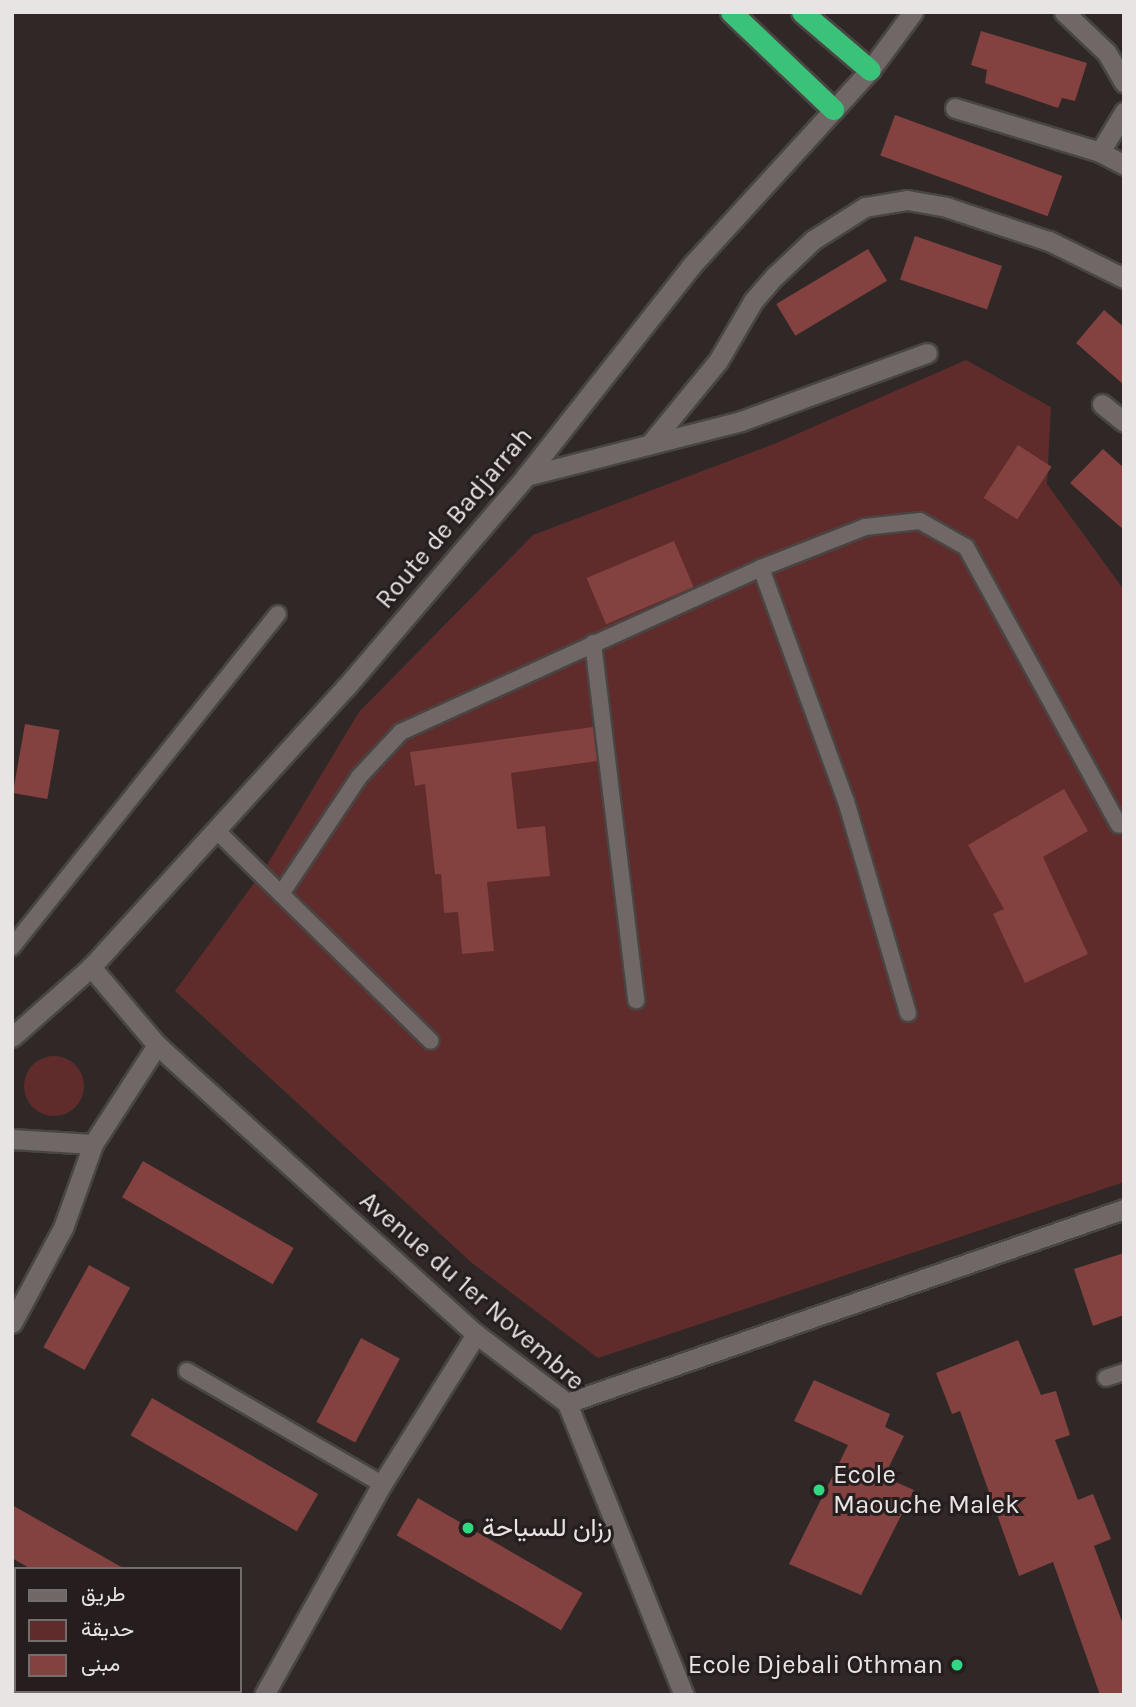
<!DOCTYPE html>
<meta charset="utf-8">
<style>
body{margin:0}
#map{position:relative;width:1136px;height:1707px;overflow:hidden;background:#302827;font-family:Karla,Vazirmatn,sans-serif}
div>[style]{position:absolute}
.green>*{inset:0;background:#5f2c2b}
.round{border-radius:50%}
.building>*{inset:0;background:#83413f;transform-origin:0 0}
.roads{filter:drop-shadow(2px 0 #4a4443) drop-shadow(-2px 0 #4a4443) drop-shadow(0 2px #4a4443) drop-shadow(0 -2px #4a4443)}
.service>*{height:16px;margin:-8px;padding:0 8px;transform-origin:8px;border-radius:8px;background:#706767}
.minor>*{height:19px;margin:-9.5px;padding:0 9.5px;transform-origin:9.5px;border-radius:9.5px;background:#706767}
.secondary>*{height:19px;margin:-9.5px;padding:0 9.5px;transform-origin:9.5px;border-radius:9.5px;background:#706767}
.motorway>*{height:21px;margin:-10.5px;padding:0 10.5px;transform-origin:10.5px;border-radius:10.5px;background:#3bc279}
.dots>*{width:19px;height:19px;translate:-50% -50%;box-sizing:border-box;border:4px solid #261e1e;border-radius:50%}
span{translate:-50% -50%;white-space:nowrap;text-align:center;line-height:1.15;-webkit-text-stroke:6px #261e1e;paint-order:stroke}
.street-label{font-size:26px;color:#e9e4e4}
.poi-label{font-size:26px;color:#e9e4e4}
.left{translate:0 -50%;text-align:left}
.right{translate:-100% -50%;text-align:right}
.frame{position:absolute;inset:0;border:14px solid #e9e4e4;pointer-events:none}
.legend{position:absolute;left:14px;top:1567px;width:228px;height:126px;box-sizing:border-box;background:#261e1e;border:2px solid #746d6d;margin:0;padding:9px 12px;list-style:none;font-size:21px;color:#e9e4e4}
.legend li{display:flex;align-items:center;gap:14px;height:35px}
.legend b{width:35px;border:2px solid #746d6d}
</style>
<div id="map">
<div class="green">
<i style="clip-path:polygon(966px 360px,1051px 407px,1047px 484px,1124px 590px,1124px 1182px,598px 1358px,472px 1263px,175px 991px,265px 868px,359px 712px,533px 535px,774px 444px)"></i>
<i class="round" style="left:24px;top:1056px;width:60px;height:60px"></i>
</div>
<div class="building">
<i style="clip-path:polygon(981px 31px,1087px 63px,1075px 101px,1062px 98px,1058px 108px,985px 83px,987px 70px,971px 65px)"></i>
<i style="left:895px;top:115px;width:178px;height:43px;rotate:20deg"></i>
<i style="left:915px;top:236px;width:92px;height:46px;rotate:19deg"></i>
<i style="left:868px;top:249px;width:37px;height:107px;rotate:59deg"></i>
<i style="clip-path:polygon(1104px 310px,1124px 327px,1124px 385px,1076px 343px)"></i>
<i style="left:1018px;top:445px;width:40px;height:63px;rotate:33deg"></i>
<i style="clip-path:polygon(1103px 449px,1124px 468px,1124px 530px,1070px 483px)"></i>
<i style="left:674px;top:541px;width:50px;height:95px;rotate:67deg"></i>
<i style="left:25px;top:724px;width:35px;height:70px;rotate:10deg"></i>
<i style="clip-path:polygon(593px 727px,597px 761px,511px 773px,517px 829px,545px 826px,550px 876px,487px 882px,494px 951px,462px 954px,458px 912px,444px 913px,441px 874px,435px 874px,425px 784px,415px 786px,410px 752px)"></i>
<i style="clip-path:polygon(1064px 789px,1088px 831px,1043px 857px,1088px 954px,1025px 983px,993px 914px,1004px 909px,968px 845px)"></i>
<i style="left:143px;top:1161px;width:174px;height:42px;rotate:30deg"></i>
<i style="clip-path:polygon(1124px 1253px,1124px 1315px,1093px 1326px,1074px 1269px)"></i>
<i style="left:89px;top:1265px;width:47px;height:94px;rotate:29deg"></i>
<i style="left:361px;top:1338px;width:44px;height:95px;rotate:28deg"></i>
<i style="clip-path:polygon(1018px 1340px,1041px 1395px,1056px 1391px,1070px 1435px,1055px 1440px,1078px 1500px,1093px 1494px,1111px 1539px,1094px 1546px,1124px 1627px,1124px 1695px,1100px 1695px,1053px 1562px,1019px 1576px,960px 1411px,952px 1414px,936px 1373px)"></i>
<i style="clip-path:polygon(814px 1380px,890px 1414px,885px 1427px,904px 1436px,884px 1477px,914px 1490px,861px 1595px,789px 1564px,848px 1445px,794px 1421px)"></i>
<i style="left:152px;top:1398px;width:192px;height:43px;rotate:30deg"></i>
<i style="left:418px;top:1498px;width:190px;height:43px;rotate:30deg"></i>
<i style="clip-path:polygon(12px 1505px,125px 1569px,31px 1569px,12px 1558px)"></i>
</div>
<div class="roads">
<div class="service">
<i style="left:761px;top:568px;width:248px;rotate:70deg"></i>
<i style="left:846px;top:801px;width:221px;rotate:73.7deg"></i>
<i style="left:593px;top:643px;width:360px;rotate:83.1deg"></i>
<i style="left:218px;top:832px;width:298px;rotate:44.5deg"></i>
<i style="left:281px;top:894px;width:141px;rotate:-56.3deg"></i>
<i style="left:359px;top:777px;width:62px;rotate:-47deg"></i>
<i style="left:401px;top:732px;width:396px;rotate:-24.5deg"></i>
<i style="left:761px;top:568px;width:112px;rotate:-21.5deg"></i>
<i style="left:865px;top:527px;width:55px;rotate:-6.2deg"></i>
<i style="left:920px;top:521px;width:53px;rotate:29.5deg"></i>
<i style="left:966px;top:547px;width:317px;rotate:61.2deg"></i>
<i style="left:12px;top:947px;width:426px;rotate:-51.4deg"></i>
<i style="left:187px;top:1371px;width:225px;rotate:30.1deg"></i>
<i style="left:1106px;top:1378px;width:19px;rotate:-18deg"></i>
</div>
<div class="minor">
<i style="left:1064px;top:12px;width:59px;rotate:43.6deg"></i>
<i style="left:1107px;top:53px;width:34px;rotate:60deg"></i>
<i style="left:955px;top:108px;width:152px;rotate:16.9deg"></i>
<i style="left:1100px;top:152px;width:27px;rotate:28deg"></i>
<i style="left:1100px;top:152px;width:47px;rotate:-59deg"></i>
<i style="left:1102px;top:404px;width:28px;rotate:39deg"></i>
<i style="left:650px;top:444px;width:107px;rotate:-50.7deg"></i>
<i style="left:718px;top:361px;width:69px;rotate:-59.7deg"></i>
<i style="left:753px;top:301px;width:35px;rotate:-49deg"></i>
<i style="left:776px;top:275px;width:51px;rotate:-43.4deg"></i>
<i style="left:813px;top:240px;width:62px;rotate:-32.4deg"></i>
<i style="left:865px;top:207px;width:43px;rotate:-9.5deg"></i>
<i style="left:907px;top:200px;width:40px;rotate:10deg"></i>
<i style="left:946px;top:207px;width:108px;rotate:18.3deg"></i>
<i style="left:1049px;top:241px;width:84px;rotate:26.3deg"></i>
<i style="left:526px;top:476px;width:222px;rotate:-14.3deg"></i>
<i style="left:741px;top:421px;width:198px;rotate:-20.1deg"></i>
<i style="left:91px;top:967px;width:102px;rotate:49.8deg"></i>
<i style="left:157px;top:1045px;width:430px;rotate:42.2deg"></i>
<i style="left:476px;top:1334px;width:114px;rotate:37.2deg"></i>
<i style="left:567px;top:1403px;width:315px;rotate:68.2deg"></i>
<i style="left:12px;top:1139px;width:81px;rotate:3.5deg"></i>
<i style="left:12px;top:1323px;width:108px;rotate:-61.8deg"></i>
<i style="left:63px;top:1228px;width:89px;rotate:-70.3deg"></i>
<i style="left:93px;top:1144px;width:118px;rotate:-57.1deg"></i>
<i style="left:567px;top:1403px;width:590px;rotate:-19.2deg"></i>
<i style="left:12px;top:1622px;width:4px;rotate:27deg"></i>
<i style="left:129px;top:1691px;width:7px;rotate:34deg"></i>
<i style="left:264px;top:1695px;width:242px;rotate:-60.8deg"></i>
<i style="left:382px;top:1484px;width:177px;rotate:-57.9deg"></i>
</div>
<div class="secondary">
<i style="left:12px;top:1037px;width:106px;rotate:-41.5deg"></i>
<i style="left:91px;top:967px;width:379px;rotate:-47.7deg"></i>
<i style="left:346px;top:687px;width:277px;rotate:-49.5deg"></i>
<i style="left:526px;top:476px;width:267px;rotate:-51.8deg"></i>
<i style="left:691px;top:266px;width:265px;rotate:-47.6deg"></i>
<i style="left:870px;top:70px;width:72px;rotate:-53.4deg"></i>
</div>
<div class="motorway">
<i style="left:731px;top:12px;width:141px;rotate:43.6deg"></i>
<i style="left:802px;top:12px;width:89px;rotate:40.5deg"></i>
</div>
</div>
<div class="dots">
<i style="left:819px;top:1490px;background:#30d882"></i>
<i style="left:468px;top:1528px;background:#30d882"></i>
<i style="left:957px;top:1665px;background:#30d882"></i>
</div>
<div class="street-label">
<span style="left:454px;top:518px;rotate:-50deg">Route de Badjarrah</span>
<span style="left:472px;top:1291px;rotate:41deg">Avenue du 1er Novembre</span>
</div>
<div class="poi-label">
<span class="left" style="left:833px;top:1490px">Ecole<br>Maouche Malek</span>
<span class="left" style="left:482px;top:1528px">رزان للسياحة</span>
<span class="right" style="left:943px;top:1665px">Ecole Djebali Othman</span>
</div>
<div class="frame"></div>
<ul class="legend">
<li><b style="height:9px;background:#706767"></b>طريق</li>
<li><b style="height:19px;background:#5f2c2b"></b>حديقة</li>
<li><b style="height:19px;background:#83413f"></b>مبنى</li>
</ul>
</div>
